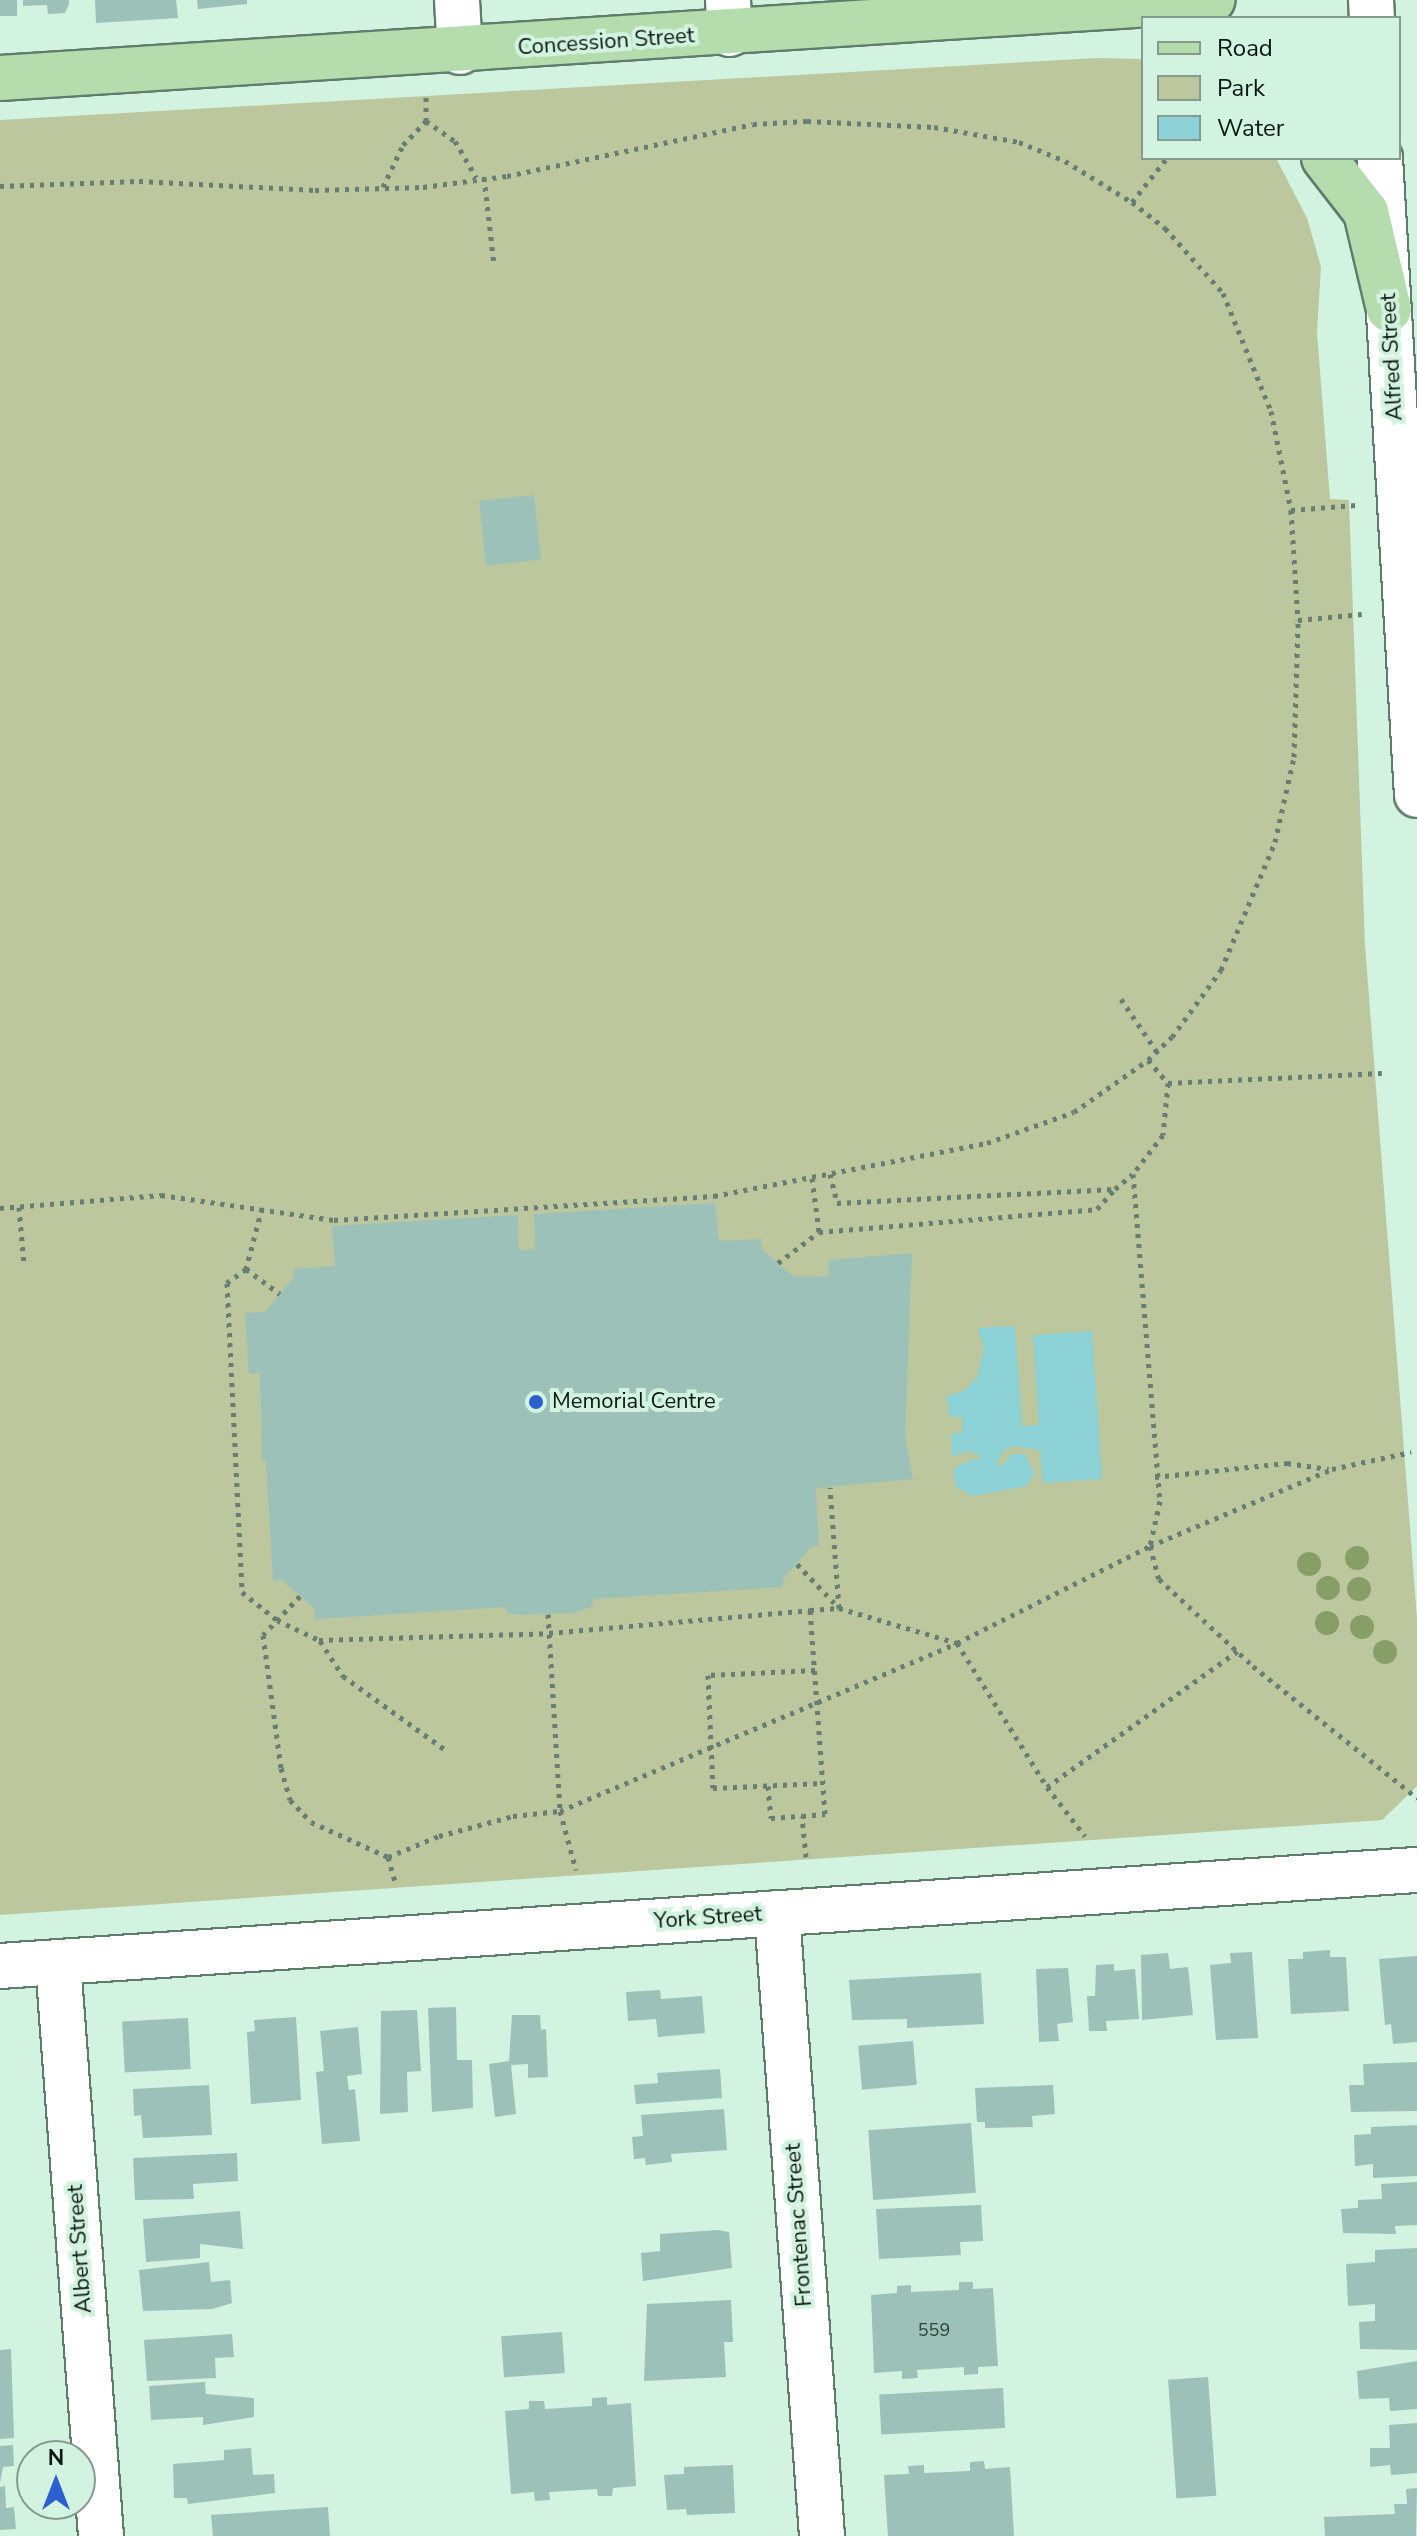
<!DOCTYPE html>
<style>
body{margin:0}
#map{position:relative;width:1417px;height:2536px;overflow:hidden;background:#d3f3e1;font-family:"Nunito Sans",sans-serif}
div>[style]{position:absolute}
.green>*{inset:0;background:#bcc79e}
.water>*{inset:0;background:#8cd2d7}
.building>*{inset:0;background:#9cc1b9;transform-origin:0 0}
.path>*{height:5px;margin-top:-2.5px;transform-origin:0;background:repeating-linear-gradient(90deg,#697e72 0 4px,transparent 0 10px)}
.roads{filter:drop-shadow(2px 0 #5f7c6c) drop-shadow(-2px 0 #5f7c6c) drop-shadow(0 2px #5f7c6c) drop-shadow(0 -2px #5f7c6c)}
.minor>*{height:44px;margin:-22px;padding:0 22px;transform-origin:22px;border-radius:22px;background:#fff}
.major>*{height:44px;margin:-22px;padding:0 22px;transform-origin:22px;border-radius:22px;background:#b5dcad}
.trees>*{width:24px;height:24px;margin:-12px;border-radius:50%;background:#889e69}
.dots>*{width:22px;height:22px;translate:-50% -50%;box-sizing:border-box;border:4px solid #d3f3e1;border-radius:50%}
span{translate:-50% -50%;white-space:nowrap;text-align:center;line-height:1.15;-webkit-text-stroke:8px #d3f3e1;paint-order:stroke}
.number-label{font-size:18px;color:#31423c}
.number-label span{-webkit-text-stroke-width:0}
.street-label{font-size:22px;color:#0d1812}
.poi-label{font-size:22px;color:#0d1812}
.left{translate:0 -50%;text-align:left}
.legend{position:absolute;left:1141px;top:16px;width:260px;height:144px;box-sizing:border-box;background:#d3f3e1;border:2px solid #849b8e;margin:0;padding:10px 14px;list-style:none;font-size:24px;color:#0d1812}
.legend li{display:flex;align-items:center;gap:16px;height:40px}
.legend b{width:40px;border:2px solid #849b8e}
.north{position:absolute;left:16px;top:2440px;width:80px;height:80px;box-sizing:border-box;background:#d3f3e1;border:2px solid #849b8e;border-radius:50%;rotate:0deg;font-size:22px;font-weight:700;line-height:32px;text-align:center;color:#0d1812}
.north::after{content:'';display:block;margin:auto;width:28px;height:36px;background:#2b60ce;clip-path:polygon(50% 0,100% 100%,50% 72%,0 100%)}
</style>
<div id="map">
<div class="green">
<i style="clip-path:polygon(1097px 58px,1143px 59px,1143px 158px,1276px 158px,1307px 218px,1321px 267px,1317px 332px,1330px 499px,1349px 500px,1365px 945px,1417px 1618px,1417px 1786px,1382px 1820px,0 1915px,0 120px)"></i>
</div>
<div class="water">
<i style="clip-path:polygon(1015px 1326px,1022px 1426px,1039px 1425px,1033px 1335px,1092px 1331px,1102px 1479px,1043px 1483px,1040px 1450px,1015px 1446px,1004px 1450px,996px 1465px,1003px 1465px,1011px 1454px,1025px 1454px,1034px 1473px,1027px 1486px,972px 1496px,956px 1487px,953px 1471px,959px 1465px,982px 1457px,970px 1451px,952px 1456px,951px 1434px,962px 1433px,962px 1417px,949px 1417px,947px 1396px,963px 1391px,977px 1378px,984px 1349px,978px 1328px)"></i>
</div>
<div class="building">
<i style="left:0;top:0;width:17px;height:16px"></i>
<i style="clip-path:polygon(23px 0,69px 0,69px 4px,65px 13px,48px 14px,47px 5px,23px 6px)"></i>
<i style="clip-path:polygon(95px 0,176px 0,178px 18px,96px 23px)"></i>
<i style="clip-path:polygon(197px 0,247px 0,247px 4px,198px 9px)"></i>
<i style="left:534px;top:495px;width:65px;height:55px;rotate:84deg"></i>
<i style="clip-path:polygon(715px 1203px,719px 1241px,761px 1239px,762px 1249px,794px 1277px,828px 1276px,829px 1260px,912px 1253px,905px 1437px,913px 1479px,816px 1488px,819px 1546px,812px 1546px,783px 1579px,783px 1587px,593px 1599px,593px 1606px,574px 1613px,517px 1615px,506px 1612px,506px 1607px,315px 1619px,314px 1608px,282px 1580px,273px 1581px,266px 1461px,262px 1462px,260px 1373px,249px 1374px,245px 1313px,265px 1312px,294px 1277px,293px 1269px,335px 1266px,332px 1226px,518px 1215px,519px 1250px,535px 1249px,534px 1214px)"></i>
<i style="clip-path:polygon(1330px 1950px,1330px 1957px,1346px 1957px,1349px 2011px,1291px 2014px,1288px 1959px,1303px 1959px,1303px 1952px)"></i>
<i style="clip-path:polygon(1252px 1952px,1258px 2038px,1216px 2040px,1210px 1965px,1231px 1963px,1230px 1953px)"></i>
<i style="clip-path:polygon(1168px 1953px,1170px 1969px,1188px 1967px,1193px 2015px,1142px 2020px,1141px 1955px)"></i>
<i style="clip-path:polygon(1417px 1956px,1417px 2042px,1393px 2044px,1391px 2024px,1385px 2025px,1379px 1959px)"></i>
<i style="clip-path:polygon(1114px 1964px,1114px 1971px,1135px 1969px,1139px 2019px,1106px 2021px,1107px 2031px,1089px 2031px,1087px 1996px,1095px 1996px,1096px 1965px)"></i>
<i style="clip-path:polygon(1068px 1968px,1073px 2022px,1057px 2024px,1059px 2041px,1039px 2042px,1036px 1969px)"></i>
<i style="clip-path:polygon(981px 1973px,984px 2024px,907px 2028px,907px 2019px,852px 2020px,849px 1980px)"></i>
<i style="clip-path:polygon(660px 1990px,661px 1999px,702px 1996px,705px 2033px,658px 2037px,656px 2019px,628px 2021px,626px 1992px)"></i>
<i style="clip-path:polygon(456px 2007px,457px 2060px,472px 2060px,473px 2108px,432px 2112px,428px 2008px)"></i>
<i style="clip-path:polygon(417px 2010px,421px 2071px,407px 2072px,408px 2112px,380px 2114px,381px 2011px)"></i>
<i style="clip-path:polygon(512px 2015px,540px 2015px,541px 2030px,546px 2029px,548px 2077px,528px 2078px,528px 2064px,511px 2065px,516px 2114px,495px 2117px,489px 2064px,509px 2061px)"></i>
<i style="clip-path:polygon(296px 2017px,301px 2100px,251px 2104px,247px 2032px,255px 2031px,254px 2020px)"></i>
<i style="left:188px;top:2018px;width:51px;height:66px;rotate:87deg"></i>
<i style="clip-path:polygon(358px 2027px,362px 2074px,347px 2076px,349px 2090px,355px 2089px,360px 2141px,322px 2144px,316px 2072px,324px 2071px,320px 2031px)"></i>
<i style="left:913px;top:2041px;width:44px;height:55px;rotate:85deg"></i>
<i style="clip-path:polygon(1417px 2062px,1417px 2111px,1351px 2112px,1349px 2085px,1364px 2085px,1363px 2064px)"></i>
<i style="clip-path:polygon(720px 2069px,722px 2098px,636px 2104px,634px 2085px,658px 2083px,657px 2073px)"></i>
<i style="clip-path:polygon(209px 2085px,212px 2135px,143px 2138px,141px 2115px,134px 2116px,133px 2089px)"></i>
<i style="clip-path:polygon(1053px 2085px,1055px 2114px,1032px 2116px,1033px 2127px,985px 2128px,985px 2122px,977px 2122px,975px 2088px)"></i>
<i style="clip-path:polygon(724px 2109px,727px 2150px,671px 2154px,672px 2162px,646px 2165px,645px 2158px,634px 2159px,632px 2137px,643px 2136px,641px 2115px)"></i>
<i style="left:971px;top:2123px;width:70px;height:103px;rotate:86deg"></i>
<i style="clip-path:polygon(1417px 2125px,1417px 2176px,1373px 2178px,1373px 2164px,1355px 2166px,1354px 2135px,1371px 2134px,1371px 2127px)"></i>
<i style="clip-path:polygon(237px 2153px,238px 2181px,193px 2184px,194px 2199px,135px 2200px,133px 2158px)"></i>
<i style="clip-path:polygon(1417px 2182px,1417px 2225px,1395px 2226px,1396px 2234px,1343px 2233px,1341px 2209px,1358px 2208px,1358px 2200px,1382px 2199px,1381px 2184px)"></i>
<i style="clip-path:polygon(981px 2205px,983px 2241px,960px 2242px,961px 2255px,879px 2259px,876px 2209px)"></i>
<i style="clip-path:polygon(240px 2211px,243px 2249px,200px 2244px,200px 2258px,146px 2262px,143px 2219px)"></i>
<i style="clip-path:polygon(718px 2230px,729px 2232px,732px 2268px,643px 2281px,641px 2253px,660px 2251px,660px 2234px)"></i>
<i style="clip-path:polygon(1417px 2248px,1417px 2350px,1360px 2349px,1359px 2322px,1375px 2321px,1375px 2304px,1348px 2306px,1346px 2264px,1375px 2262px,1375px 2250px)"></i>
<i style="clip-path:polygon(209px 2262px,211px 2282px,230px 2280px,232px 2303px,212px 2309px,143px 2311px,139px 2270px)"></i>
<i style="clip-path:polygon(959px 2282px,973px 2282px,973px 2289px,993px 2288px,998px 2366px,978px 2367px,978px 2374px,964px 2375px,964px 2367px,917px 2370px,918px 2378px,902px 2379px,902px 2371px,874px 2373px,871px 2295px,897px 2293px,897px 2286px,911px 2285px,911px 2292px,959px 2290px)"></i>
<i style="clip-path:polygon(731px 2300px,733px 2342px,724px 2342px,726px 2377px,644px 2381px,647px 2304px)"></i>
<i style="left:562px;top:2332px;width:41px;height:61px;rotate:86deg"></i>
<i style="clip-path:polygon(232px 2334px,234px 2357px,215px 2358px,216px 2378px,147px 2381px,144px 2340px)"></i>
<i style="clip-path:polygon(11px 2349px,14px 2438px,0 2439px,0 2350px)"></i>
<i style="clip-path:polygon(1417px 2361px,1417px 2409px,1390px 2411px,1389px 2398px,1359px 2399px,1357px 2371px)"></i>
<i style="left:1208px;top:2377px;width:119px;height:40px;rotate:86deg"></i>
<i style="clip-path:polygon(205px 2382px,206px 2394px,254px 2398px,254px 2417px,203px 2425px,203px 2417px,151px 2420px,149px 2386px)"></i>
<i style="left:1003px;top:2388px;width:40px;height:124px;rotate:87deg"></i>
<i style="clip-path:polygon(607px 2397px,607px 2405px,631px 2403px,636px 2486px,613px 2488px,612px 2496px,598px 2496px,597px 2489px,549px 2492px,550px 2500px,535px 2501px,534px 2492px,511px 2494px,505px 2411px,529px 2409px,529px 2401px,544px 2401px,545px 2409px,592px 2406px,592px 2398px)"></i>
<i style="clip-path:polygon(1417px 2423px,1417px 2473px,1391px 2475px,1390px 2465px,1370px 2467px,1370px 2448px,1390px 2448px,1389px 2425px)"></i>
<i style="clip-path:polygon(13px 2445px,14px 2466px,3px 2467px,0 2483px,0 2446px)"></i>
<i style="clip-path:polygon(251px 2448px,253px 2475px,274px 2474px,275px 2493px,188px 2504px,187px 2498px,174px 2498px,173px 2464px,224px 2460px,224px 2450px)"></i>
<i style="clip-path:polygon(984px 2461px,985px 2469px,1010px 2467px,1014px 2536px,888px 2536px,884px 2475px,909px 2474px,908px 2466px,924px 2465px,924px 2473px,970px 2471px,970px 2462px)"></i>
<i style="clip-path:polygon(733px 2465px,735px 2513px,687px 2515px,686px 2509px,667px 2510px,664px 2475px,684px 2474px,684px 2467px)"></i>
<i style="clip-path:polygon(5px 2486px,6px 2508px,14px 2507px,16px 2529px,0 2530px,0 2487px)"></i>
<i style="clip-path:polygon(1417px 2488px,1416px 2536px,1325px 2536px,1324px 2517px,1395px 2514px,1394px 2504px,1407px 2504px,1406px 2489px)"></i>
<i style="clip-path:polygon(328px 2507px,330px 2536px,213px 2536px,211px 2515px)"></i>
</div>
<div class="path">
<i style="left:426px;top:121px;width:35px;rotate:35deg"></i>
<i style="left:455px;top:141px;width:42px;rotate:59.7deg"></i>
<i style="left:484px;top:177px;width:89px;rotate:83.5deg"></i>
<i style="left:0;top:186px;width:139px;rotate:-2.1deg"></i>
<i style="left:139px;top:181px;width:176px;rotate:2.9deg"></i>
<i style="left:315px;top:190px;width:108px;rotate:-1.6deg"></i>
<i style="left:423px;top:187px;width:85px;rotate:-7.5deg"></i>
<i style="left:507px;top:176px;width:251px;rotate:-11.9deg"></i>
<i style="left:753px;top:124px;width:54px;rotate:-3.2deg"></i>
<i style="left:807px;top:121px;width:127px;rotate:2.7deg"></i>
<i style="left:934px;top:127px;width:86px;rotate:10deg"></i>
<i style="left:1019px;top:142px;width:50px;rotate:22.4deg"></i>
<i style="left:1065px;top:161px;width:79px;rotate:31.5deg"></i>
<i style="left:1132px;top:202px;width:42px;rotate:38.2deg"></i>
<i style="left:1165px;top:228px;width:87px;rotate:48.3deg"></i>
<i style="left:1223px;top:293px;width:127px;rotate:67.9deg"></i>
<i style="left:1271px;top:411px;width:101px;rotate:78.6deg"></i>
<i style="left:1291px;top:510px;width:110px;rotate:86.4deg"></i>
<i style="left:1298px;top:620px;width:64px;rotate:-5.4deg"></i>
<i style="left:383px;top:187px;width:47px;rotate:-64.5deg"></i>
<i style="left:403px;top:145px;width:33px;rotate:-46deg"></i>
<i style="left:426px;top:121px;width:26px;rotate:-90deg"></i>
<i style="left:1132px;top:202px;width:56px;rotate:-51.5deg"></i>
<i style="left:1291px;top:510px;width:65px;rotate:-4.4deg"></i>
<i style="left:1121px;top:999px;width:64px;rotate:55.8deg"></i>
<i style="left:1148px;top:1060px;width:33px;rotate:-44deg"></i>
<i style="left:1172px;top:1037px;width:83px;rotate:-53.8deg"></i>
<i style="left:1221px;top:970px;width:139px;rotate:-67.1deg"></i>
<i style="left:1275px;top:842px;width:87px;rotate:-77.4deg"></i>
<i style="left:1294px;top:757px;width:137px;rotate:-88.3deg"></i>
<i style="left:1168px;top:1083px;width:214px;rotate:-2.7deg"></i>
<i style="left:830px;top:1174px;width:30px;rotate:76deg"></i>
<i style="left:837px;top:1203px;width:278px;rotate:-2.9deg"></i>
<i style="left:1115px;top:1189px;width:23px;rotate:-40deg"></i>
<i style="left:1133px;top:1174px;width:328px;rotate:85.3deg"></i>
<i style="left:1160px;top:1501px;width:46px;rotate:102.5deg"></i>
<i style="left:1150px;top:1546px;width:34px;rotate:75deg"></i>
<i style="left:1159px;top:1579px;width:128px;rotate:42.8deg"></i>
<i style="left:1253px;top:1666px;width:211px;rotate:38.8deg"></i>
<i style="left:812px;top:1178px;width:54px;rotate:82.6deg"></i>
<i style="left:19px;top:1207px;width:57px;rotate:85deg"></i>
<i style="left:0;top:1208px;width:162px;rotate:-4.6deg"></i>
<i style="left:161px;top:1195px;width:175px;rotate:8.2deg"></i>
<i style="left:334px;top:1220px;width:381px;rotate:-3.6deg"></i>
<i style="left:714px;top:1196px;width:278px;rotate:-11deg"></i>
<i style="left:987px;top:1143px;width:92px;rotate:-19.6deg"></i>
<i style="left:1074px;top:1112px;width:90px;rotate:-35.1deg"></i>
<i style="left:1148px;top:1060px;width:30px;rotate:49deg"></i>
<i style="left:1168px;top:1083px;width:52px;rotate:95.5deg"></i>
<i style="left:1163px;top:1135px;width:49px;rotate:127.6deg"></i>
<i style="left:262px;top:1208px;width:63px;rotate:104.7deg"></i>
<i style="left:246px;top:1269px;width:42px;rotate:36.3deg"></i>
<i style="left:778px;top:1263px;width:51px;rotate:-37.1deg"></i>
<i style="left:819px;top:1232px;width:279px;rotate:-4.7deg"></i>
<i style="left:1097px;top:1209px;width:27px;rotate:-48deg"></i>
<i style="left:246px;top:1269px;width:24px;rotate:144deg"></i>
<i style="left:227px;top:1283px;width:309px;rotate:87.2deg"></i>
<i style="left:242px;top:1592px;width:45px;rotate:38.7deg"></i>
<i style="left:277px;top:1620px;width:47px;rotate:25.5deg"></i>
<i style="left:319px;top:1640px;width:230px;rotate:-1.7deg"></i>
<i style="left:549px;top:1633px;width:262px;rotate:-5deg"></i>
<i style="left:1155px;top:1477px;width:133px;rotate:-6.1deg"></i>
<i style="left:1287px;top:1463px;width:42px;rotate:8.1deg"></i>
<i style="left:797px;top:1564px;width:61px;rotate:46.3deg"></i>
<i style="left:839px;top:1608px;width:123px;rotate:16.5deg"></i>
<i style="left:957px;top:1643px;width:170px;rotate:58deg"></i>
<i style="left:1047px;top:1787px;width:62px;rotate:52.2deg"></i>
<i style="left:300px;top:1596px;width:54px;rotate:133.5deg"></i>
<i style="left:263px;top:1635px;width:134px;rotate:82.3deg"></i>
<i style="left:281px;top:1768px;width:33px;rotate:74deg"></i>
<i style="left:290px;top:1800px;width:30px;rotate:46deg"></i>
<i style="left:311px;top:1822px;width:85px;rotate:24.4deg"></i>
<i style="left:388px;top:1857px;width:55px;rotate:-22.4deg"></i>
<i style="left:439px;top:1836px;width:77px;rotate:-15.1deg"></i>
<i style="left:513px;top:1816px;width:47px;rotate:-6.1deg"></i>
<i style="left:560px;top:1811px;width:431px;rotate:-22.9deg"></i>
<i style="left:957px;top:1643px;width:216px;rotate:-26.7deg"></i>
<i style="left:1150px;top:1546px;width:198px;rotate:-22.9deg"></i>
<i style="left:1332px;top:1469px;width:81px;rotate:-12.1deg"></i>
<i style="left:548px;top:1614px;width:197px;rotate:86.5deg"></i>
<i style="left:560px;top:1811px;width:61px;rotate:74.8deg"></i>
<i style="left:320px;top:1641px;width:42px;rotate:56.7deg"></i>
<i style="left:343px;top:1676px;width:128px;rotate:35.8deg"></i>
<i style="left:815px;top:1670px;width:107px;rotate:177.3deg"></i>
<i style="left:708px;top:1675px;width:113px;rotate:87.5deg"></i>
<i style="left:713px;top:1788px;width:110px;rotate:-2.6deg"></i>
<i style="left:768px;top:1786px;width:32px;rotate:85deg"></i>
<i style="left:771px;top:1818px;width:31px;rotate:-4deg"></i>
<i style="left:1047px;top:1787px;width:234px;rotate:-35.5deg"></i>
<i style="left:388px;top:1857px;width:29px;rotate:74deg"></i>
<i style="left:806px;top:1857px;width:41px;rotate:-95.6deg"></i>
<i style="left:802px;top:1816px;width:23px;rotate:-5deg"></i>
<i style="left:825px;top:1814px;width:205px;rotate:-94.2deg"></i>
<i style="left:810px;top:1610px;width:29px;rotate:-4deg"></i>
<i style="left:839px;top:1608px;width:121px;rotate:-94.3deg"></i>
</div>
<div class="roads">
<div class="minor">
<i style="left:457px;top:0;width:52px;rotate:86.7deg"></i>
<i style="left:728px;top:0;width:34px;rotate:87deg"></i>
<i style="left:1371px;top:0;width:18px;rotate:87deg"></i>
<i style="left:1380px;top:158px;width:638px;rotate:86.68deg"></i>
<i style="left:777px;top:1913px;width:625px;rotate:85.87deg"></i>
<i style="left:58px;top:1963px;width:575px;rotate:85.71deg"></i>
<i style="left:0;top:1966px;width:1420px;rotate:-3.88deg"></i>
</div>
<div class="major">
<i style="left:0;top:78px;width:1215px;rotate:-3.68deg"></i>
<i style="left:1324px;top:158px;width:68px;rotate:52.1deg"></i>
<i style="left:1366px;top:212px;width:100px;rotate:76.7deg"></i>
</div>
</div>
<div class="trees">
<i style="left:1357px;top:1558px"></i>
<i style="left:1309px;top:1564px"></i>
<i style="left:1328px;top:1588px"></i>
<i style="left:1359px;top:1589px"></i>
<i style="left:1327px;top:1623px"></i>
<i style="left:1362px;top:1627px"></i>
<i style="left:1385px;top:1652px"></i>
</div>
<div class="dots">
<i style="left:536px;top:1402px;background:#2b60ce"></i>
</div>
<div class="number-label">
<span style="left:934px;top:2330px">559</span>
</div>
<div class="street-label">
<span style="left:606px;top:42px;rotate:-4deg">Concession Street</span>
<span style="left:1392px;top:357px;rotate:-93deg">Alfred Street</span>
<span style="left:708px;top:1918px;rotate:-4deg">York Street</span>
<span style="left:799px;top:2225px;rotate:-94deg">Frontenac Street</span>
<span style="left:80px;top:2249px;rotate:-94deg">Albert Street</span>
</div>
<div class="poi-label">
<span class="left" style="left:552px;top:1402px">Memorial Centre</span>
</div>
<ul class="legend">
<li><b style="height:10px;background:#b5dcad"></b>Road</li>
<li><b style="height:22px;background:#bcc79e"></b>Park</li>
<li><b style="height:22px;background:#8cd2d7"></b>Water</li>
</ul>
<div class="north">N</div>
</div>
